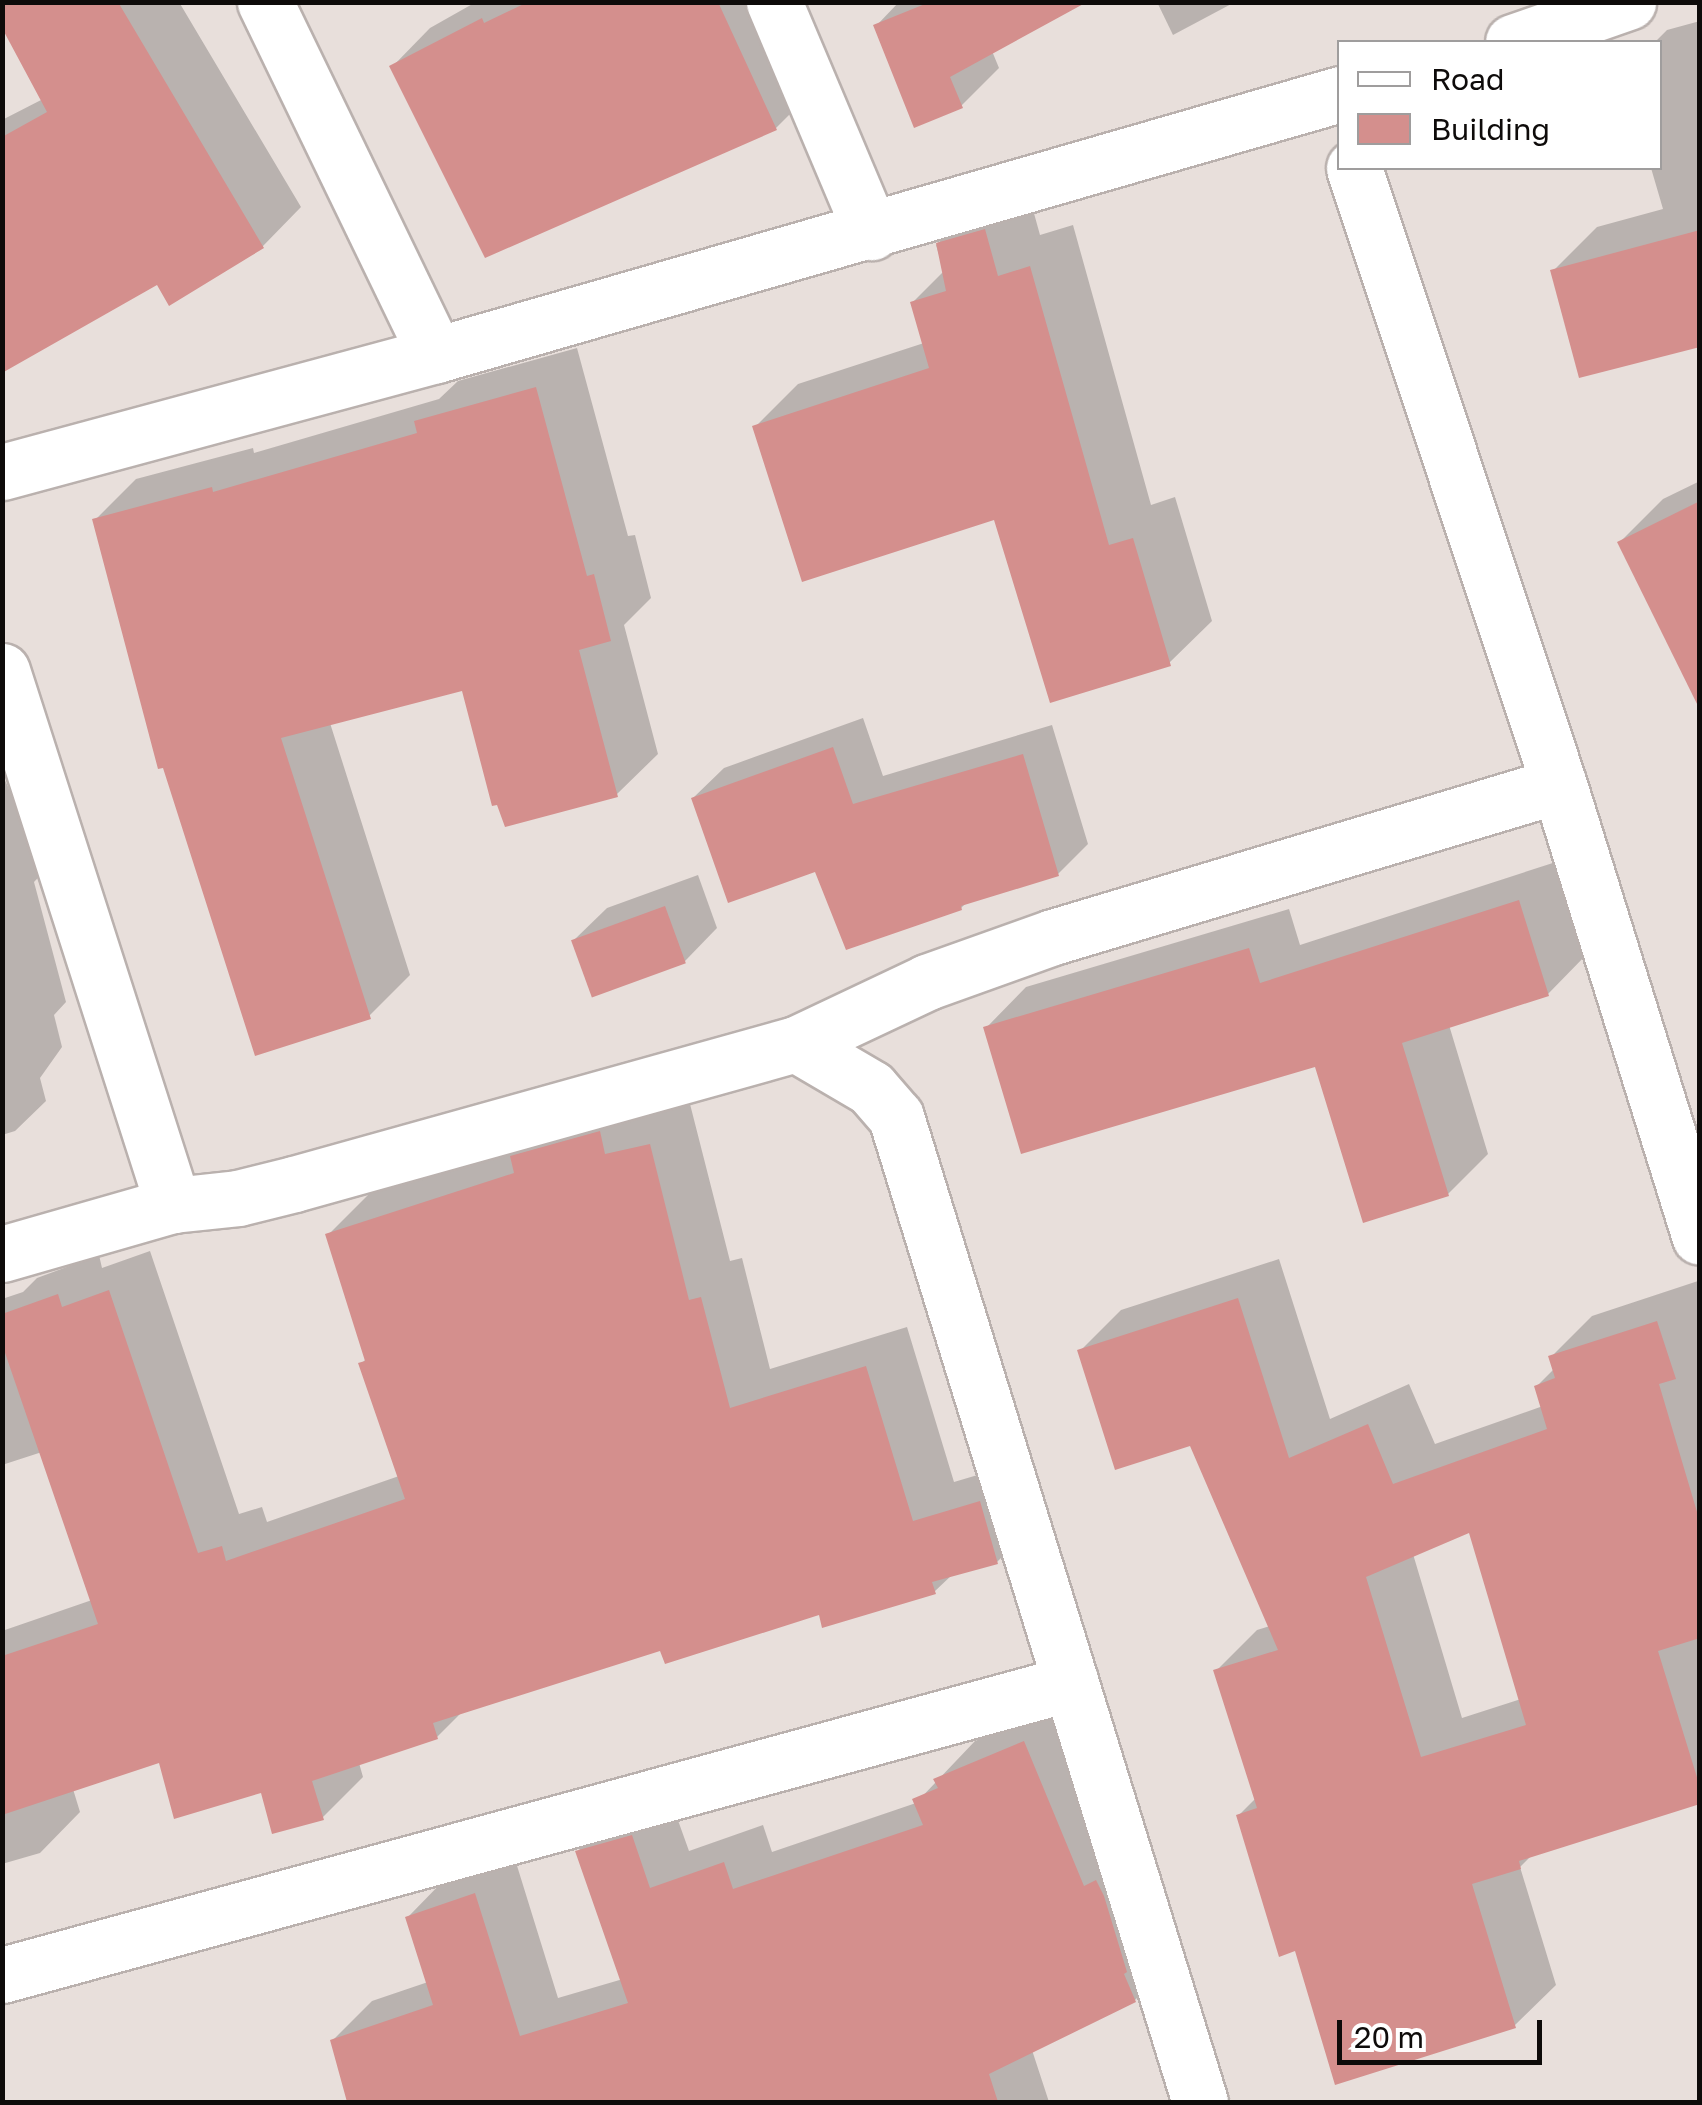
<!DOCTYPE html>
<style>
body{margin:0}
#map{position:relative;width:1702px;height:2105px;overflow:hidden;background:#e8dfdb;font-family:"Golos Text",sans-serif}
div>[style]{position:absolute}
.shadow>*{inset:0;background:#0003}
.building>*{inset:0;background:#d48f8d;transform-origin:0 0}
.roads{filter:drop-shadow(2px 0 #bab1ae) drop-shadow(-2px 0 #bab1ae) drop-shadow(0 2px #bab1ae) drop-shadow(0 -2px #bab1ae)}
.minor>*{height:55px;margin:-27.5px;padding:0 27.5px;transform-origin:27.5px;border-radius:27.5px;background:#fff}
span{translate:-50% -50%;white-space:nowrap;text-align:center;line-height:1.15;-webkit-text-stroke:10px #fff;paint-order:stroke}
.frame{position:absolute;inset:0;border:5px solid #0e0b0a;pointer-events:none}
.legend{position:absolute;left:1337px;top:40px;width:325px;height:130px;box-sizing:border-box;background:#fff;border:2px solid #9f9d9d;margin:0;padding:12px 18px;list-style:none;font-size:30px;color:#0e0b0a}
.legend li{display:flex;align-items:center;gap:20px;height:50px}
.legend b{width:50px;border:2px solid #9f9d9d}
.scale{position:absolute;left:1337px;top:2020px;width:205px;height:45px;box-sizing:border-box;border:5px solid #0e0b0a;border-top:0;padding-left:12px;font-size:30px;line-height:35px;white-space:nowrap;color:#0e0b0a;-webkit-text-stroke:8px #fff;paint-order:stroke}
</style>
<div id="map">
<div class="shadow">
<i style="clip-path:polygon(2px 2px,179px 2px,301px 207px,263px 246px,158px 282px,2px 370px,2px 120px,43px 99px)"></i>
<i style="clip-path:polygon(775px 2px,815px 89px,776px 128px,392px 67px,430px 28px,476px 2px)"></i>
<i style="clip-path:polygon(899px 2px,1082px 2px,992px 51px,999px 68px,961px 106px,876px 26px)"></i>
<i style="clip-path:polygon(1157px 2px,1235px 2px,1173px 35px)"></i>
<i style="clip-path:polygon(1700px 21px,1700px 344px,1553px 271px,1597px 227px,1663px 209px,1651px 168px,1660px 168px,1660px 42px,1655px 42px,1667px 30px)"></i>
<i style="clip-path:polygon(1027px 188px,1040px 235px,1073px 225px,1151px 505px,1175px 497px,1212px 621px,1169px 663px,996px 517px,755px 427px,798px 384px,924px 343px,913px 302px,944px 271px,936px 245px,978px 202px)"></i>
<i style="clip-path:polygon(577px 348px,628px 536px,635px 535px,651px 598px,624px 625px,658px 754px,616px 795px,463px 688px,330px 723px,410px 975px,369px 1016px,95px 520px,136px 479px,253px 448px,254px 453px,439px 399px,458px 381px)"></i>
<i style="clip-path:polygon(1700px 481px,1700px 635px,1620px 542px,1663px 499px)"></i>
<i style="clip-path:polygon(863px 718px,883px 776px,1052px 725px,1088px 844px,1058px 874px,967px 902px,961px 908px,817px 869px,693px 798px,724px 768px)"></i>
<i style="clip-path:polygon(2px 774px,19px 810px,64px 851px,34px 882px,66px 1002px,54px 1015px,62px 1047px,40px 1078px,46px 1101px,15px 1131px,2px 1135px)"></i>
<i style="clip-path:polygon(1559px 861px,1588px 953px,1548px 994px,1449px 1025px,1488px 1154px,1448px 1194px,1317px 1064px,986px 1028px,1026px 987px,1289px 909px,1300px 945px)"></i>
<i style="clip-path:polygon(698px 875px,717px 928px,685px 961px,574px 940px,607px 908px)"></i>
<i style="clip-path:polygon(640px 1092px,645px 1115px,690px 1104px,730px 1261px,742px 1258px,770px 1369px,907px 1327px,954px 1482px,1021px 1462px,1038px 1521px,997px 1562px,953px 1574px,934px 1592px,820px 1611px,662px 1647px,464px 1710px,437px 1737px,359px 1763px,363px 1777px,322px 1818px,262px 1790px,160px 1760px,73px 1789px,80px 1812px,40px 1853px,2px 1864px,2px 1631px,92px 1600px,42px 1452px,2px 1465px,2px 1299px,23px 1292px,37px 1278px,99px 1255px,102px 1268px,150px 1251px,239px 1514px,262px 1507px,267px 1522px,399px 1476px,361px 1364px,367px 1358px,328px 1235px,369px 1194px,527px 1143px)"></i>
<i style="clip-path:polygon(evenodd,1279px 1259px,1330px 1419px,1409px 1384px,1435px 1444px,1543px 1406px,1537px 1386px,1554px 1369px,1551px 1357px,1592px 1316px,1698px 1281px,1700px 1286px,1700px 1802px,1533px 1854px,1520px 1867px,1556px 1985px,1514px 2026px,1297px 1948px,1239px 1815px,1256px 1798px,1216px 1671px,1257px 1630px,1270px 1626px,1191px 1443px,1080px 1351px,1121px 1310px,1279px 1259px,1470px 1529px,1521px 1699px,1462px 1718px,1413px 1554px,1470px 1529px)"></i>
<i style="clip-path:polygon(1063px 1704px,1174px 1961px,1135px 2000px,1032px 2050px,1049px 2102px,350px 2102px,333px 2040px,372px 2001px,428px 1982px,408px 1917px,446px 1878px,514px 1856px,558px 1998px,623px 1979px,578px 1851px,617px 1813px,670px 1798px,689px 1851px,763px 1825px,772px 1852px,916px 1803px,975px 1741px)"></i>
</div>
<div class="building">
<i style="clip-path:polygon(2px 2px,118px 2px,264px 248px,169px 306px,157px 285px,2px 373px,2px 137px,47px 112px,2px 28px)"></i>
<i style="clip-path:polygon(528px 2px,718px 2px,777px 130px,485px 258px,389px 66px,482px 18px,484px 23px)"></i>
<i style="clip-path:polygon(930px 2px,1087px 2px,950px 77px,963px 108px,914px 128px,873px 25px)"></i>
<i style="clip-path:polygon(985px 229px,998px 276px,1030px 266px,1109px 545px,1133px 538px,1171px 666px,1050px 703px,994px 520px,802px 582px,752px 426px,929px 368px,910px 302px,946px 291px,936px 243px)"></i>
<i style="clip-path:polygon(1700px 230px,1700px 347px,1579px 378px,1550px 270px)"></i>
<i style="clip-path:polygon(536px 387px,587px 576px,594px 574px,611px 641px,579px 650px,618px 797px,505px 827px,497px 805px,492px 806px,462px 691px,281px 738px,371px 1019px,255px 1056px,163px 768px,158px 769px,92px 519px,212px 487px,213px 492px,417px 433px,414px 421px)"></i>
<i style="clip-path:polygon(1700px 501px,1700px 710px,1617px 542px)"></i>
<i style="clip-path:polygon(833px 747px,853px 804px,1023px 754px,1059px 876px,961px 906px,962px 910px,846px 950px,815px 872px,728px 903px,691px 798px)"></i>
<i style="clip-path:polygon(1519px 900px,1549px 996px,1402px 1043px,1449px 1196px,1363px 1223px,1315px 1067px,1021px 1154px,983px 1027px,1249px 948px,1260px 983px)"></i>
<i style="left:665px;top:906px;width:61px;height:100px;rotate:70deg"></i>
<i style="clip-path:polygon(600px 1131px,605px 1154px,650px 1144px,689px 1300px,701px 1297px,730px 1408px,866px 1366px,913px 1521px,980px 1501px,998px 1564px,932px 1582px,936px 1594px,822px 1628px,819px 1615px,665px 1664px,660px 1651px,433px 1723px,438px 1739px,312px 1781px,324px 1820px,272px 1834px,261px 1793px,174px 1819px,159px 1763px,2px 1815px,2px 1656px,98px 1624px,2px 1344px,2px 1314px,58px 1294px,62px 1307px,109px 1290px,198px 1553px,222px 1546px,226px 1561px,405px 1499px,358px 1363px,365px 1361px,325px 1234px,514px 1173px,510px 1156px)"></i>
<i style="clip-path:polygon(evenodd,1238px 1298px,1289px 1458px,1368px 1424px,1393px 1484px,1547px 1429px,1534px 1386px,1555px 1378px,1548px 1356px,1657px 1321px,1676px 1379px,1659px 1384px,1700px 1522px,1700px 1638px,1658px 1651px,1700px 1787px,1700px 1804px,1519px 1861px,1521px 1869px,1472px 1884px,1516px 2028px,1335px 2085px,1295px 1951px,1279px 1957px,1236px 1815px,1257px 1808px,1213px 1670px,1278px 1650px,1190px 1446px,1115px 1470px,1077px 1350px,1238px 1298px,1469px 1533px,1526px 1725px,1421px 1757px,1366px 1577px,1469px 1533px)"></i>
<i style="clip-path:polygon(1024px 1741px,1084px 1886px,1096px 1880px,1104px 1896px,1127px 1972px,1124px 1974px,1136px 2002px,989px 2074px,998px 2102px,347px 2102px,330px 2040px,433px 2005px,405px 1917px,475px 1893px,520px 2036px,628px 2003px,575px 1851px,632px 1835px,650px 1888px,724px 1862px,733px 1889px,923px 1825px,912px 1799px,938px 1788px,933px 1779px)"></i>
</div>
<div class="roads">
<div class="minor">
<i style="left:265px;top:2px;width:392px;rotate:64.2deg"></i>
<i style="left:774px;top:2px;width:250px;rotate:67.1deg"></i>
<i style="left:1513px;top:42px;width:122px;rotate:-19.2deg"></i>
<i style="left:1354px;top:168px;width:650px;rotate:71.62deg"></i>
<i style="left:1559px;top:785px;width:473px;rotate:72.7deg"></i>
<i style="left:2px;top:472px;width:449px;rotate:-15.1deg"></i>
<i style="left:436px;top:355px;width:941px;rotate:-16.1deg"></i>
<i style="left:2px;top:671px;width:561px;rotate:72.24deg"></i>
<i style="left:796px;top:1044px;width:145px;rotate:-25.3deg"></i>
<i style="left:927px;top:982px;width:134px;rotate:-19.7deg"></i>
<i style="left:1053px;top:937px;width:528px;rotate:-16.72deg"></i>
<i style="left:2px;top:1254px;width:178px;rotate:-16deg"></i>
<i style="left:173px;top:1205px;width:65px;rotate:-6.1deg"></i>
<i style="left:238px;top:1198px;width:58px;rotate:-14deg"></i>
<i style="left:294px;top:1184px;width:521px;rotate:-15.58deg"></i>
<i style="left:796px;top:1044px;width:87px;rotate:30.4deg"></i>
<i style="left:871px;top:1088px;width:38px;rotate:49deg"></i>
<i style="left:896px;top:1117px;width:1031px;rotate:72.85deg"></i>
<i style="left:2px;top:1975px;width:1108px;rotate:-15.28deg"></i>
</div>
</div>
<div class="frame"></div>
<ul class="legend">
<li><b style="height:12px;background:#fff"></b>Road</li>
<li><b style="height:28px;background:#d48f8d"></b>Building</li>
</ul>
<div class="scale">20 m</div>
</div>
